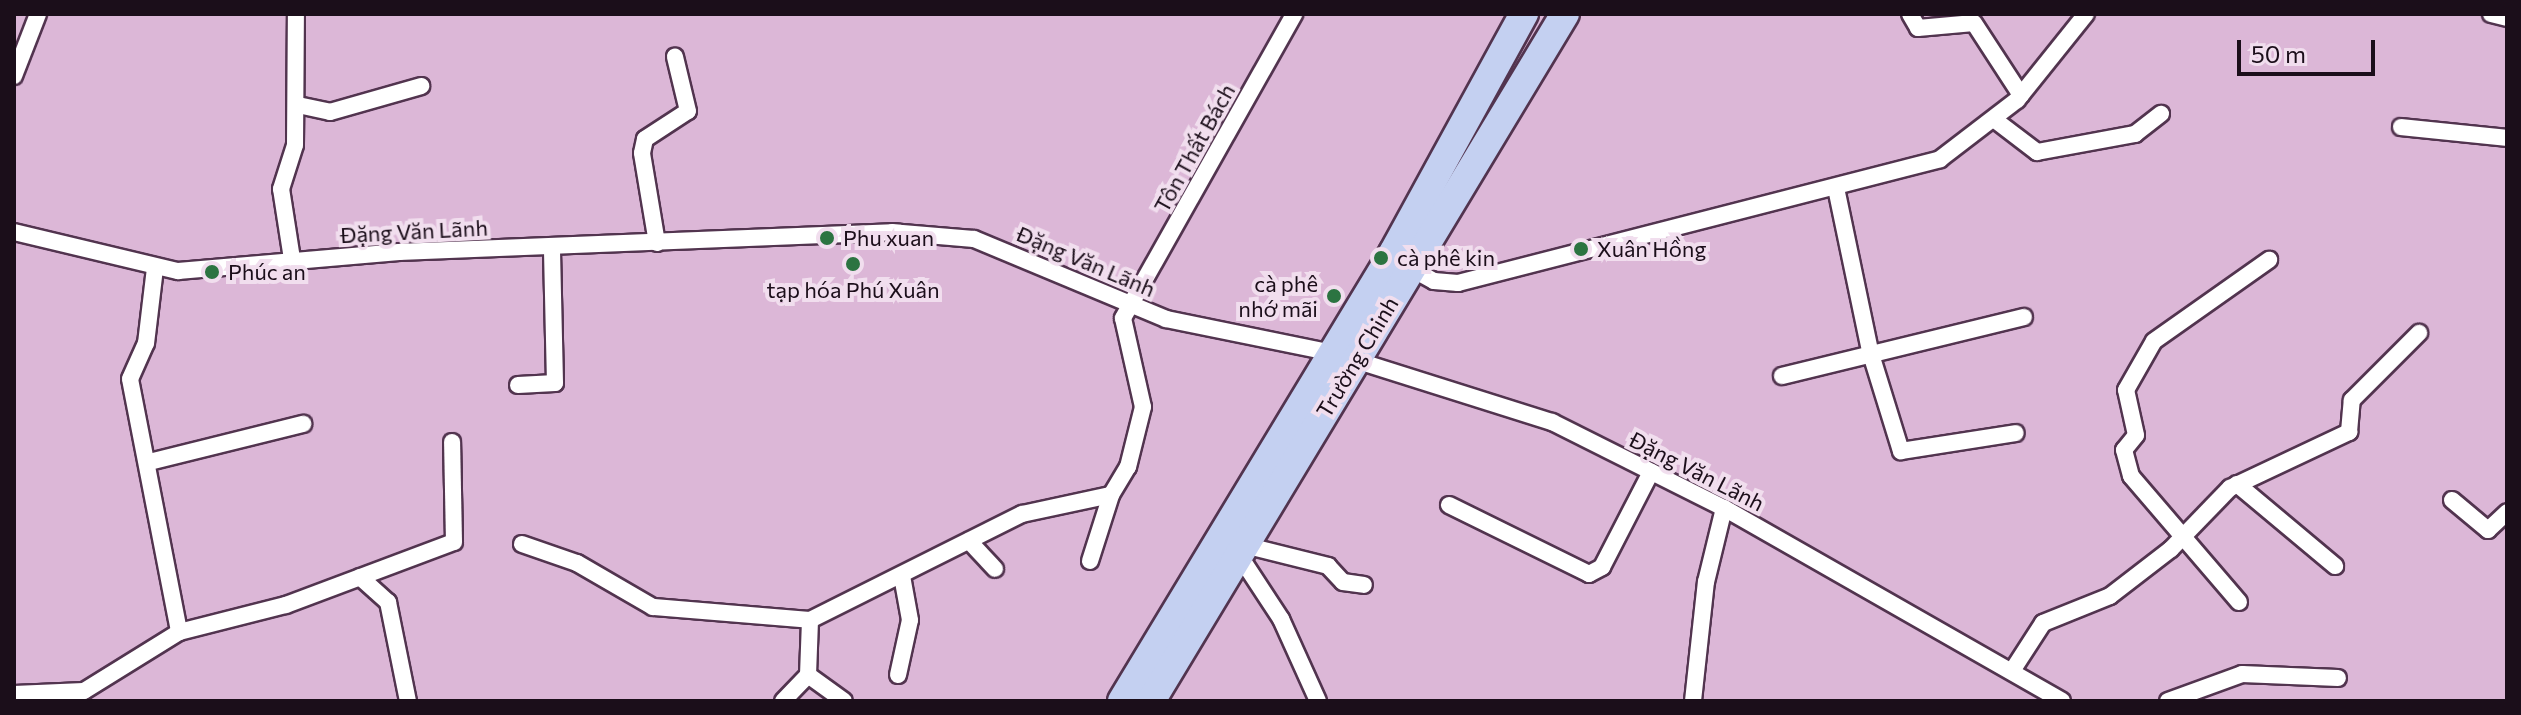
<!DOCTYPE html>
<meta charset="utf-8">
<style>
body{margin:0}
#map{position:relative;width:2521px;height:715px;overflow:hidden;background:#dcb7d7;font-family:Commissioner,sans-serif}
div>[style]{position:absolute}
.roads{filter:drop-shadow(2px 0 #52344f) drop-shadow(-2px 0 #52344f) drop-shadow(0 2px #52344f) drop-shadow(0 -2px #52344f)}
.street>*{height:16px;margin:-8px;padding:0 8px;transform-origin:8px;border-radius:8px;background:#fff}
.highway>*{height:28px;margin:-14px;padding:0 14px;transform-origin:14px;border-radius:14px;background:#c4d0f1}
.dots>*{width:22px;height:22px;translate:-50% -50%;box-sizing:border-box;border:4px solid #f1deee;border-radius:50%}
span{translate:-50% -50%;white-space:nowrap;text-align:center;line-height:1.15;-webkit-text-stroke:8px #f1deee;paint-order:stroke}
.street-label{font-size:22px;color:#1b0e1a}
.poi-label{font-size:22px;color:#1b0e1a}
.left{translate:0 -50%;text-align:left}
.right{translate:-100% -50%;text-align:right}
.frame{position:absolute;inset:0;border:16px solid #1b0e1a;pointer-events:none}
.scale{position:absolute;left:2237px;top:40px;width:138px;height:36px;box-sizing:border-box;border:4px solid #1b0e1a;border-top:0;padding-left:10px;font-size:24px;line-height:28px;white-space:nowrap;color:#1b0e1a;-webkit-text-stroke:6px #f1deee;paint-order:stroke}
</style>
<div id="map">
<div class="roads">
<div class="street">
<i style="left:1910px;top:14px;width:16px;rotate:60deg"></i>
<i style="left:1918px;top:28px;width:56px;rotate:-5.1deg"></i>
<i style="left:1974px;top:23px;width:86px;rotate:56.9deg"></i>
<i style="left:2491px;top:14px;width:16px;rotate:14deg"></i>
<i style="left:14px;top:76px;width:66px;rotate:-68.8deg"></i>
<i style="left:298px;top:105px;width:33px;rotate:12deg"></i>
<i style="left:330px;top:112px;width:95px;rotate:-15.9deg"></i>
<i style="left:1995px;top:120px;width:53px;rotate:37.3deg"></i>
<i style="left:2037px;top:152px;width:100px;rotate:-10.4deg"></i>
<i style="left:2135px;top:134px;width:33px;rotate:-38deg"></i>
<i style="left:2401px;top:127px;width:107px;rotate:5.9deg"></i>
<i style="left:1836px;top:188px;width:167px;rotate:78.2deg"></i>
<i style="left:1870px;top:351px;width:105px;rotate:72.8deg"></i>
<i style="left:1901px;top:451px;width:116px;rotate:-8.9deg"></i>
<i style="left:14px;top:232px;width:169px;rotate:13.4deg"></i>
<i style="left:178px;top:271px;width:222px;rotate:-4.9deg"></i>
<i style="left:399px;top:252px;width:493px;rotate:-2.3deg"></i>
<i style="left:892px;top:232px;width:82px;rotate:4.9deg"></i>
<i style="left:974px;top:239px;width:208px;rotate:22.6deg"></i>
<i style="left:1166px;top:319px;width:170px;rotate:11.5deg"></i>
<i style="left:1333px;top:353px;width:230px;rotate:17.5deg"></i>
<i style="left:1552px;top:422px;width:192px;rotate:26.6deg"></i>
<i style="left:1724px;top:508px;width:389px;rotate:29.7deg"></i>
<i style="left:657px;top:243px;width:91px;rotate:-99.5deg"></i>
<i style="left:642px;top:153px;width:14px;rotate:-78deg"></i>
<i style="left:645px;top:139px;width:51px;rotate:-33.1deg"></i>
<i style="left:688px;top:111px;width:56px;rotate:-103.5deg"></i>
<i style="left:292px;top:259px;width:71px;rotate:-98.9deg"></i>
<i style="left:281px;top:189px;width:46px;rotate:-72.3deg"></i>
<i style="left:295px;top:145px;width:131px;rotate:-89.6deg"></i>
<i style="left:1405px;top:265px;width:33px;rotate:29deg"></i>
<i style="left:1434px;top:281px;width:24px;rotate:5deg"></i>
<i style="left:1458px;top:283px;width:498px;rotate:-14.4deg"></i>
<i style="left:1940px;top:159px;width:97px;rotate:-37.5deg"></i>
<i style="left:2017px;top:100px;width:110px;rotate:-51.3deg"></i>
<i style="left:155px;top:268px;width:76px;rotate:96.8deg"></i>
<i style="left:146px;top:343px;width:39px;rotate:114deg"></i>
<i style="left:130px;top:379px;width:258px;rotate:79deg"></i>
<i style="left:1782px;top:376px;width:249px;rotate:-13.7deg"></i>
<i style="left:518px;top:385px;width:37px;rotate:-3deg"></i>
<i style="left:555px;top:383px;width:136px;rotate:-91.3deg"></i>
<i style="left:149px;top:462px;width:159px;rotate:-13.9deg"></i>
<i style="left:2237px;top:484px;width:128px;rotate:39.9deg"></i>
<i style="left:2452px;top:500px;width:47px;rotate:39.8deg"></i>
<i style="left:2488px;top:530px;width:26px;rotate:-43deg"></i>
<i style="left:1449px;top:505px;width:156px;rotate:26.2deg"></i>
<i style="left:1589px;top:574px;width:15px;rotate:-28deg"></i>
<i style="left:1602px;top:567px;width:107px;rotate:-62.7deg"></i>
<i style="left:969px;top:541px;width:38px;rotate:47deg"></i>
<i style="left:522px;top:544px;width:58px;rotate:19.1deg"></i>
<i style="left:577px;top:563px;width:88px;rotate:30.1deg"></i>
<i style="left:653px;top:607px;width:158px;rotate:4.7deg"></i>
<i style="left:810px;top:620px;width:237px;rotate:-26.6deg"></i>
<i style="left:1022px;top:514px;width:91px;rotate:-12.1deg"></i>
<i style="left:1111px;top:495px;width:33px;rotate:-59deg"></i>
<i style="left:1128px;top:467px;width:62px;rotate:-76deg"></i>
<i style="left:1143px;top:407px;width:91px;rotate:-102.7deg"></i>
<i style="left:1123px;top:318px;width:349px;rotate:-60.6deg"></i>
<i style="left:1244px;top:545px;width:87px;rotate:14deg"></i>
<i style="left:1328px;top:566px;width:22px;rotate:47deg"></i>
<i style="left:1343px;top:582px;width:21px;rotate:8deg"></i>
<i style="left:1239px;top:555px;width:77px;rotate:56.7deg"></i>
<i style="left:1281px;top:619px;width:90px;rotate:65.7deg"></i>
<i style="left:1090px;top:561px;width:69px;rotate:-72.3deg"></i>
<i style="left:360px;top:577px;width:38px;rotate:42deg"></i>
<i style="left:388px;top:602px;width:101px;rotate:78.6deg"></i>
<i style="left:2239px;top:602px;width:166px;rotate:-130.6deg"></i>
<i style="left:2131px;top:476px;width:27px;rotate:-105deg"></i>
<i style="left:2124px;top:450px;width:19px;rotate:-51deg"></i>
<i style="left:2136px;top:435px;width:46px;rotate:-102.5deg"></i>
<i style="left:2126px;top:390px;width:56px;rotate:-60.3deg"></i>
<i style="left:2154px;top:341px;width:141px;rotate:-35.2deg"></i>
<i style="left:2012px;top:671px;width:57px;rotate:-57.1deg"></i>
<i style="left:2043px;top:623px;width:72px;rotate:-21.9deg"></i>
<i style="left:2110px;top:596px;width:77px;rotate:-37.6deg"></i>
<i style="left:2171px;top:549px;width:85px;rotate:-46deg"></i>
<i style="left:2230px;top:488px;width:132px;rotate:-25.2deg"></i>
<i style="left:2349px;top:432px;width:32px;rotate:-85deg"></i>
<i style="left:2352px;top:400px;width:95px;rotate:-45deg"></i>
<i style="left:808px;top:675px;width:44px;rotate:35.8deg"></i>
<i style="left:898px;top:675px;width:56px;rotate:-77.7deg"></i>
<i style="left:910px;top:620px;width:45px;rotate:-100.3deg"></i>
<i style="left:14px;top:694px;width:70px;rotate:-2.5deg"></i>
<i style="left:84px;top:691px;width:112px;rotate:-31.8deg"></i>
<i style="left:179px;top:632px;width:110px;rotate:-14.2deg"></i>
<i style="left:286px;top:605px;width:179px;rotate:-20.6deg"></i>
<i style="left:454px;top:542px;width:100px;rotate:-91.1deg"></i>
<i style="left:783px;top:701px;width:36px;rotate:-46deg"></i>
<i style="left:808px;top:675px;width:55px;rotate:-87.9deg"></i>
<i style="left:1693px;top:701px;width:120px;rotate:-83.8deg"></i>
<i style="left:1706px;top:582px;width:76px;rotate:-76.3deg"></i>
<i style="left:2168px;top:701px;width:79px;rotate:-20deg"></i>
<i style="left:2242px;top:674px;width:96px;rotate:2.4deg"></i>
</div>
<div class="highway">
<i style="left:1122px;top:701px;width:524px;rotate:-58.83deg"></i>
<i style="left:1393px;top:253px;width:273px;rotate:-61.3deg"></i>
<i style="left:1151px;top:701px;width:802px;rotate:-58.93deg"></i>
</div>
</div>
<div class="dots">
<i style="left:827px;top:238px;background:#2c7441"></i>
<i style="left:1581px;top:249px;background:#2c7441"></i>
<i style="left:1381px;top:258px;background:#2c7441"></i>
<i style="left:853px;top:264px;background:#2c7441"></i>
<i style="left:212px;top:272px;background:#2c7441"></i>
<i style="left:1334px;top:296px;background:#2c7441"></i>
</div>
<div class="street-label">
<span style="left:1194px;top:148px;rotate:-61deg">Tôn Thất Bách</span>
<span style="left:414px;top:231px;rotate:-3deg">Đặng Văn Lãnh</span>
<span style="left:1086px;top:261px;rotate:23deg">Đặng Văn Lãnh</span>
<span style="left:1357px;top:357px;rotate:-59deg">Trường Chinh</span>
<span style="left:1697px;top:471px;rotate:27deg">Đặng Văn Lãnh</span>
</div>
<div class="poi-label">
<span class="left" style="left:843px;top:238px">Phu xuan</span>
<span class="left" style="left:1597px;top:249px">Xuân Hồng</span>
<span class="left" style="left:1397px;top:258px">cà phê kin</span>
<span class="left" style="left:228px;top:272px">Phúc an</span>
<span class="right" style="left:1318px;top:296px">cà phê<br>nhớ mãi</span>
<span style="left:853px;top:290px">tạp hóa Phú Xuân</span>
</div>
<div class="frame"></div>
<div class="scale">50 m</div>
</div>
